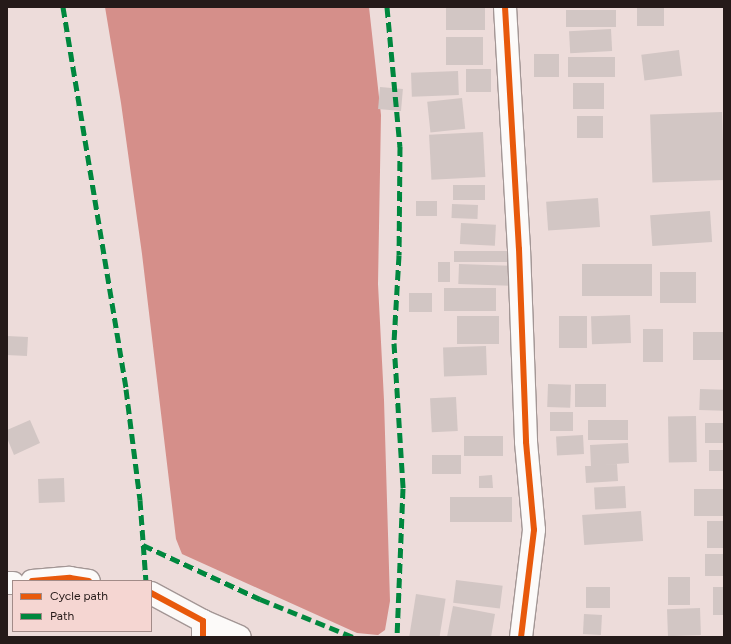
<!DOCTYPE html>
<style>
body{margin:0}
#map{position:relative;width:731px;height:644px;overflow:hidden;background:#eddcda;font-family:Figtree,sans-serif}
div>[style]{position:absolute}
.water>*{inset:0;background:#d58f8a}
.building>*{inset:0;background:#d2c6c4;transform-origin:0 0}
.roads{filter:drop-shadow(1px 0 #a39695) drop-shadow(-1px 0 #a39695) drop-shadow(0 1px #a39695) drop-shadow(0 -1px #a39695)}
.minor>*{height:22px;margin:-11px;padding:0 11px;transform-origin:11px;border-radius:11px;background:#fcfaf9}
.quiet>*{height:5px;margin-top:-2.5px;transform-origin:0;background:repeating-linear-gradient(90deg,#00873e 0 10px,transparent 0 15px)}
.cycleway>*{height:6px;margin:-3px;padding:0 3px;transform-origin:3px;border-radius:3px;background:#e8590c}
span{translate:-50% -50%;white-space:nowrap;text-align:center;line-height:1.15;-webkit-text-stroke:4px #f5d6d2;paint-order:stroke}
.frame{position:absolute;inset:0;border:8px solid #251a19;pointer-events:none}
.legend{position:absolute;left:12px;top:580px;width:140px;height:52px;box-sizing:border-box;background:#f5d6d2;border:1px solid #a28b88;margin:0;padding:5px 7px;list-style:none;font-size:12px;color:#251a19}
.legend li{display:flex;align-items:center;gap:8px;height:20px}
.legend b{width:20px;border:1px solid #a28b88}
</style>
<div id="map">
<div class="water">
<i style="clip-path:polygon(105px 7px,369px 7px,381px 115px,378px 284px,384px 400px,390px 601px,385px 630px,378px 635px,357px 633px,182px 554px,176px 539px,142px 254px,121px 103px)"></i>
</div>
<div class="building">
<i style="left:446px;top:7px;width:39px;height:23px"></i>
<i style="left:637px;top:7px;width:27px;height:19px"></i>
<i style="left:616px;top:10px;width:17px;height:50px;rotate:90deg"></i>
<i style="left:611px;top:29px;width:22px;height:42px;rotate:87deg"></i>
<i style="left:446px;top:37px;width:37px;height:28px"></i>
<i style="left:679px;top:50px;width:26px;height:38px;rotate:83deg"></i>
<i style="left:534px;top:54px;width:25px;height:23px"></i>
<i style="left:568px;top:57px;width:47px;height:20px"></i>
<i style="left:466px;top:69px;width:25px;height:23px"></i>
<i style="left:458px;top:71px;width:24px;height:47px;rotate:88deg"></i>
<i style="left:604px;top:83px;width:26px;height:31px;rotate:90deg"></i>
<i style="left:380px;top:87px;width:23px;height:22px;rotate:5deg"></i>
<i style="left:462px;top:98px;width:31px;height:35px;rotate:84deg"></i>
<i style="left:722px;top:112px;width:68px;height:72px;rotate:88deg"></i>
<i style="left:577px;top:116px;width:26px;height:22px"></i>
<i style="left:483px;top:132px;width:45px;height:54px;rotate:87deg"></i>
<i style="left:453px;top:185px;width:32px;height:15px"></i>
<i style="left:598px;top:198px;width:29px;height:52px;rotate:86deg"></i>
<i style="left:416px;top:201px;width:21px;height:15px"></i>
<i style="left:452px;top:204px;width:26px;height:14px;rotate:2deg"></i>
<i style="left:710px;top:211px;width:31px;height:60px;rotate:86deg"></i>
<i style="left:461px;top:223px;width:35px;height:21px;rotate:3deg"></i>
<i style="left:454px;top:251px;width:58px;height:11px"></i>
<i style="left:438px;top:262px;width:12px;height:20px"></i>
<i style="left:459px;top:264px;width:53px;height:20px;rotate:2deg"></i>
<i style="left:582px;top:264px;width:70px;height:32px"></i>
<i style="left:660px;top:272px;width:36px;height:31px"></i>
<i style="left:444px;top:288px;width:52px;height:23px"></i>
<i style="left:409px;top:293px;width:23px;height:19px"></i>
<i style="left:630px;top:315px;width:28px;height:39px;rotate:88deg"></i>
<i style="left:499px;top:316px;width:28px;height:42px;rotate:90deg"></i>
<i style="left:559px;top:316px;width:28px;height:32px"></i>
<i style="left:643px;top:329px;width:20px;height:33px"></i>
<i style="left:693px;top:332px;width:31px;height:28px"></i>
<i style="left:7px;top:336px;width:21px;height:19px;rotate:3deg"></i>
<i style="left:486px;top:346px;width:29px;height:43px;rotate:88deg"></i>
<i style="left:548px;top:384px;width:23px;height:23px;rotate:2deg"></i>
<i style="left:575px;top:384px;width:31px;height:23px"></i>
<i style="left:700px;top:389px;width:24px;height:21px;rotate:2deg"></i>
<i style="left:456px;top:397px;width:34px;height:26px;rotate:87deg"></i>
<i style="left:573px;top:412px;width:19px;height:23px;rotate:90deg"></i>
<i style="left:696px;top:416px;width:46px;height:28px;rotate:89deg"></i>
<i style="clip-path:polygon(30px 420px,40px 443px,14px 455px,7px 438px,7px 430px)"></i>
<i style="left:628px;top:420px;width:20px;height:40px;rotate:90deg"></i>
<i style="left:724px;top:423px;width:20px;height:19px;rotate:90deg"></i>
<i style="left:583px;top:435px;width:19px;height:27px;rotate:87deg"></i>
<i style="left:464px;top:436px;width:39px;height:20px"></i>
<i style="clip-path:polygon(628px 443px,629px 463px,602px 465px,617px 464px,618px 481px,586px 483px,585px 466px,591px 466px,590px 445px)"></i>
<i style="left:709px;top:450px;width:15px;height:21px"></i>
<i style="left:461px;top:455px;width:19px;height:29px;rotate:90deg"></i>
<i style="clip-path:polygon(492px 475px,493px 488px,479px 488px,479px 476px)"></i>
<i style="left:64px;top:478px;width:24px;height:26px;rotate:88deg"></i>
<i style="left:625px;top:486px;width:22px;height:31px;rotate:87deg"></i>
<i style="left:694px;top:489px;width:30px;height:27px"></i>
<i style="left:512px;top:497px;width:25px;height:62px;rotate:90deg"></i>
<i style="left:641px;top:511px;width:30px;height:59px;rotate:86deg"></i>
<i style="left:707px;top:521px;width:17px;height:27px"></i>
<i style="left:705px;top:554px;width:19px;height:22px"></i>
<i style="left:668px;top:577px;width:22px;height:28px"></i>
<i style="left:456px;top:580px;width:47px;height:23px;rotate:7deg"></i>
<i style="left:610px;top:587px;width:21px;height:24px;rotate:90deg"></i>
<i style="left:713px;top:587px;width:11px;height:28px"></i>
<i style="left:416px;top:594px;width:30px;height:43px;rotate:9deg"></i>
<i style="clip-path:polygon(453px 606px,495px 614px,491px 637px,447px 637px)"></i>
<i style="left:700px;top:608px;width:27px;height:33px;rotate:88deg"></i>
<i style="left:584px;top:614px;width:18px;height:20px;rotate:3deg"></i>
</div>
<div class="roads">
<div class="minor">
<i style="left:505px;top:7px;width:242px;rotate:86.7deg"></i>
<i style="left:519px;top:249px;width:193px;rotate:87.9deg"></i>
<i style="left:526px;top:442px;width:88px;rotate:84.8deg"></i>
<i style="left:534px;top:530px;width:108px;rotate:96.9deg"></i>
<i style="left:32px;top:581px;width:38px;rotate:-5deg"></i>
<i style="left:70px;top:578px;width:19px;rotate:9deg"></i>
<i style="left:7px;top:583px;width:6px"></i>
<i style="left:151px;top:593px;width:59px;rotate:28.3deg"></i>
<i style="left:203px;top:621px;width:16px;rotate:90deg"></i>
<i style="left:203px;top:621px;width:40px;rotate:23.4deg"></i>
</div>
</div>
<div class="quiet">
<i style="left:63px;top:7px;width:387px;rotate:80.6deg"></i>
<i style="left:126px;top:389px;width:112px;rotate:82.8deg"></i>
<i style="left:140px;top:500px;width:81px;rotate:85.8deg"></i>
<i style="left:387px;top:7px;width:140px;rotate:84.7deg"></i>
<i style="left:400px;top:146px;width:109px;rotate:90.5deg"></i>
<i style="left:399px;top:255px;width:88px;rotate:93.3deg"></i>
<i style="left:394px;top:343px;width:145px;rotate:86.4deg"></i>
<i style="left:403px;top:488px;width:149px;rotate:92.3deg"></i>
<i style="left:143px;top:545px;width:129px;rotate:24.8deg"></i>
<i style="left:260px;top:599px;width:100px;rotate:22.2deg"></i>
</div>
<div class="cycleway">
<i style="left:505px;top:7px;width:242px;rotate:86.7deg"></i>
<i style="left:519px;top:249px;width:193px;rotate:87.9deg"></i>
<i style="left:526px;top:442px;width:88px;rotate:84.8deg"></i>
<i style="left:534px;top:530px;width:108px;rotate:96.9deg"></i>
<i style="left:32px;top:581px;width:38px;rotate:-5deg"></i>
<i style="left:70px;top:578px;width:19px;rotate:9deg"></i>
<i style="left:151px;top:593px;width:59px;rotate:28.3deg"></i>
<i style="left:203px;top:621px;width:16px;rotate:90deg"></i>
</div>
<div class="frame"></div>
<ul class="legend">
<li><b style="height:5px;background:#e8590c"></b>Cycle path</li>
<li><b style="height:5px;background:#00873e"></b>Path</li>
</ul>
</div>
